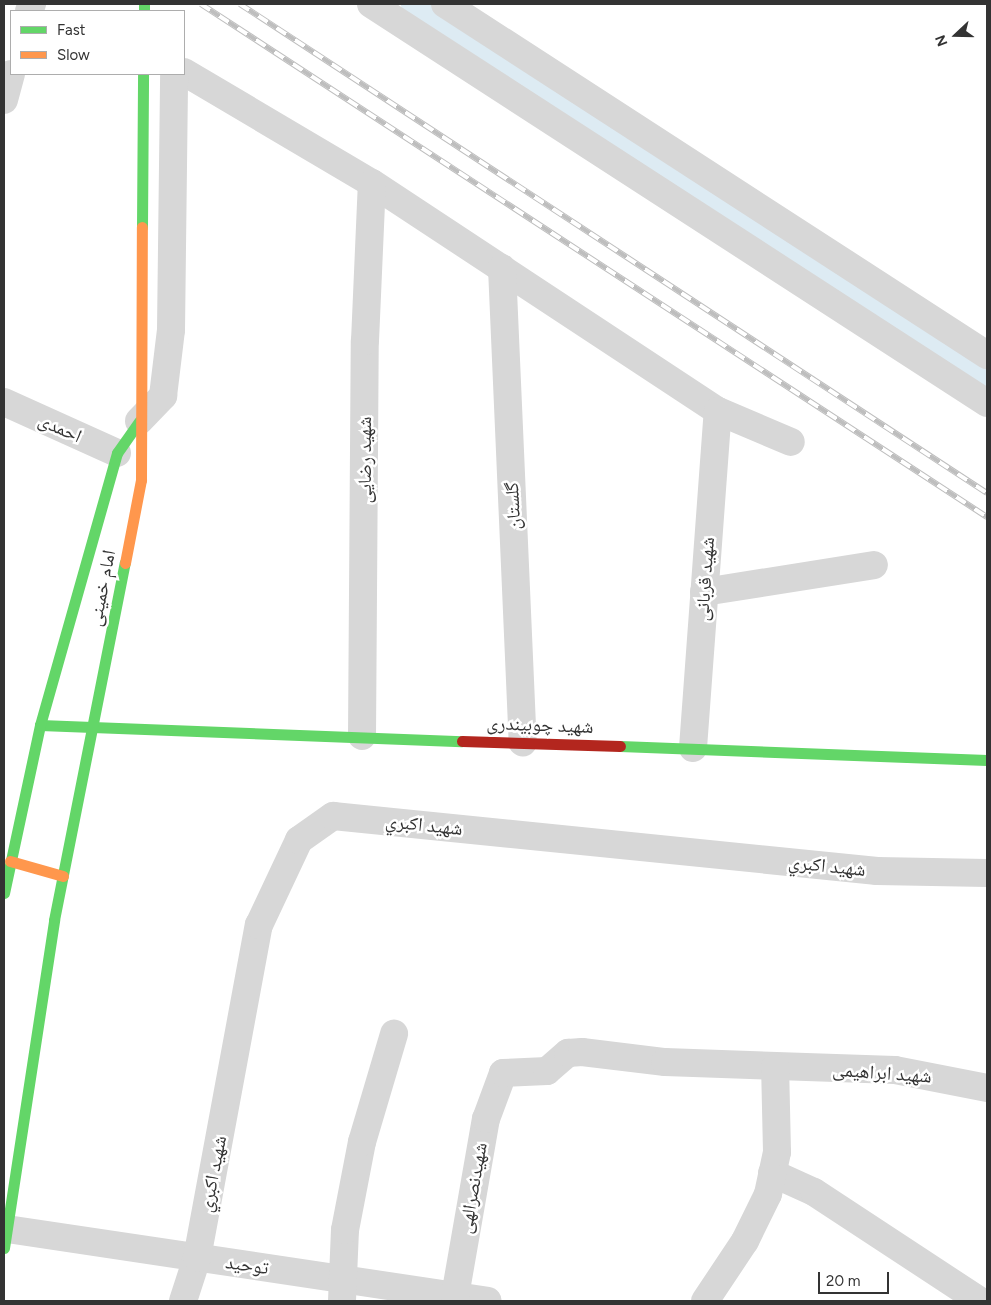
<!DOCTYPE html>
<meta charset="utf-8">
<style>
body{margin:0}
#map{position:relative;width:991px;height:1305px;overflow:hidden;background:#fff;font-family:Figtree,"Noto Naskh Arabic",sans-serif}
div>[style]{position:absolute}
.canal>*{height:25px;margin:-12.5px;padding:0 12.5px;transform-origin:12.5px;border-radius:12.5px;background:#ddebf3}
.street>*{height:28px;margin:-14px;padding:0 14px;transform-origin:14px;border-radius:14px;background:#d7d7d7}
.fast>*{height:11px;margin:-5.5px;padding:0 5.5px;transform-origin:5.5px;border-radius:5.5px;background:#63d668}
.slow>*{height:11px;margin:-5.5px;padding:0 5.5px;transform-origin:5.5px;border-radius:5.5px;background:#ff974d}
.jam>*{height:11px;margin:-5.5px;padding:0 5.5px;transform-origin:5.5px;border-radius:5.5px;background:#b3261e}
.rail>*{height:5.5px;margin-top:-2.75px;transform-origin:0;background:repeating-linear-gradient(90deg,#fff 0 11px,#bebebe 0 22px);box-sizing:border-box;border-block:1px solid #bebebe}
span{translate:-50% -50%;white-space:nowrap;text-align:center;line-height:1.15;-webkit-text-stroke:5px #fff;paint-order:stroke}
.street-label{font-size:19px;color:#333}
.frame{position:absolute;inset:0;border:5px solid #333;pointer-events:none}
.legend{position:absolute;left:10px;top:10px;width:175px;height:65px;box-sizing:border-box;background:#fff;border:1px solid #adadad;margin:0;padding:6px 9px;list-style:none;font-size:15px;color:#333}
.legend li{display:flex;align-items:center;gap:10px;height:25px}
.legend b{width:25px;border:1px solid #adadad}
.north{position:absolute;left:931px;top:10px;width:50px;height:50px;-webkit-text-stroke:4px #fff;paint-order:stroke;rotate:249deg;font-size:14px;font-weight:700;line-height:20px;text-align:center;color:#333}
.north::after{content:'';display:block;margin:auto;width:18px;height:22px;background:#333;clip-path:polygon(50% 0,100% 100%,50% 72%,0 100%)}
.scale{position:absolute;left:818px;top:1272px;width:71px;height:22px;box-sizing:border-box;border:2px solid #333;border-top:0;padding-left:6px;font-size:15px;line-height:18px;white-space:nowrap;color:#333;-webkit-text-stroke:4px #fff;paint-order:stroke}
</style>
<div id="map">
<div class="canal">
<i style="left:413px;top:4px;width:686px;rotate:33.23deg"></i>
</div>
<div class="street">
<i style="left:371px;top:4px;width:734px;rotate:32.93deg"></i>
<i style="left:445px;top:4px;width:646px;rotate:32.93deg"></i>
<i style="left:29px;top:11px;width:8px;rotate:-67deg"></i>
<i style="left:184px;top:72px;width:218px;rotate:30.6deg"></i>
<i style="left:372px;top:183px;width:414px;rotate:33.4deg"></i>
<i style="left:718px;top:411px;width:79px;rotate:23deg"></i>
<i style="left:4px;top:100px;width:27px;rotate:-75deg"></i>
<i style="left:502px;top:268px;width:475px;rotate:87.5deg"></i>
<i style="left:4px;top:402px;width:124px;rotate:24.3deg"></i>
<i style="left:139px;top:421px;width:35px;rotate:-46deg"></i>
<i style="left:163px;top:396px;width:66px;rotate:-83.1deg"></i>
<i style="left:171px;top:330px;width:256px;rotate:-89.3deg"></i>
<i style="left:704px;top:592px;width:172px;rotate:-9deg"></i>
<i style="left:362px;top:736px;width:395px;rotate:-89.6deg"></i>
<i style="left:365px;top:341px;width:158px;rotate:-87.5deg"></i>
<i style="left:693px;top:748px;width:338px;rotate:-85.8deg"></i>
<i style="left:772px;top:1173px;width:46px;rotate:24.3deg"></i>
<i style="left:814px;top:1192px;width:199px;rotate:33.3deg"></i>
<i style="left:7px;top:1229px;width:486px;rotate:8.5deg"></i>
<i style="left:455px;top:1296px;width:180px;rotate:-80.1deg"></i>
<i style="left:486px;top:1119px;width:49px;rotate:-69.7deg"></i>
<i style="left:503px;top:1073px;width:44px;rotate:-2.6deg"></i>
<i style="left:547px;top:1071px;width:28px;rotate:-41deg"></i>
<i style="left:568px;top:1053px;width:14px;rotate:-4deg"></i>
<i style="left:582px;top:1052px;width:84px;rotate:6.9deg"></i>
<i style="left:665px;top:1062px;width:230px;rotate:2deg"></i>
<i style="left:895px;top:1070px;width:94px;rotate:11.1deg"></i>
<i style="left:183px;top:1301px;width:45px;rotate:-72deg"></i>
<i style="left:197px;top:1258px;width:339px;rotate:-79.5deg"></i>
<i style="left:259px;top:925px;width:94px;rotate:-64.8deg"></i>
<i style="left:299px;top:840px;width:42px;rotate:-35.2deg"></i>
<i style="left:333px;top:816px;width:547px;rotate:5.77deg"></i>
<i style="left:877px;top:871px;width:110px;rotate:1deg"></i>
<i style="left:342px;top:1301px;width:71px;rotate:-87.6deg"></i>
<i style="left:345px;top:1230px;width:90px;rotate:-79.1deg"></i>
<i style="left:362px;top:1142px;width:113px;rotate:-73.5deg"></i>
<i style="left:705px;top:1301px;width:72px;rotate:-56.3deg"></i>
<i style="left:745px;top:1241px;width:52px;rotate:-63.9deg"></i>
<i style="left:768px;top:1194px;width:43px;rotate:-77.9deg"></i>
<i style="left:777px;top:1152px;width:85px;rotate:-91.3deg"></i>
</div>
<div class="fast">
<i style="left:144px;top:4px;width:7px;rotate:90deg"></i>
<i style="left:142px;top:227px;width:153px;rotate:-89.6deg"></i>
<i style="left:40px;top:725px;width:422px;rotate:2.2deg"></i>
<i style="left:620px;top:746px;width:367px;rotate:2.2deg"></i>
<i style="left:4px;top:893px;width:172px;rotate:-77.9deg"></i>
<i style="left:40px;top:725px;width:283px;rotate:-74.2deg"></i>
<i style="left:117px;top:453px;width:39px;rotate:-55deg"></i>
<i style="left:4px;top:1248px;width:332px;rotate:-81.3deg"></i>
<i style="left:54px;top:920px;width:364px;rotate:-78.8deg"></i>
</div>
<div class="slow">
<i style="left:125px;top:563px;width:85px;rotate:-79.1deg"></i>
<i style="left:141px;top:480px;width:253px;rotate:-89.8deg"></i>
<i style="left:10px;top:861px;width:55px;rotate:15.8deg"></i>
</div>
<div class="jam">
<i style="left:462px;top:741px;width:158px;rotate:1.8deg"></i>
</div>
<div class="rail">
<i style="left:201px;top:4px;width:939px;rotate:33.13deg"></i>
<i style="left:240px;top:4px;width:893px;rotate:33.21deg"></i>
</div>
<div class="street-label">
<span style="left:60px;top:428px;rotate:24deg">احمدی</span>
<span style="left:365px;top:460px;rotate:-90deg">شهید رضایی</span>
<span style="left:513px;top:506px;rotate:-93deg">گلستان</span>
<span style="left:705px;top:579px;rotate:-86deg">شهید قربانی</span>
<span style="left:102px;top:588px;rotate:-79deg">امام خمینی</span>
<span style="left:540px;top:725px;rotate:2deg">شهید چوبیندری</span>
<span style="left:424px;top:825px;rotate:6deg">شهيد اکبري</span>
<span style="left:827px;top:866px;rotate:6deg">شهيد اکبري</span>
<span style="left:882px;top:1073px;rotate:4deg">شهید ابراهیمی</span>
<span style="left:213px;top:1174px;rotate:-79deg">شهيد اکبري</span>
<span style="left:473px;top:1188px;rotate:-80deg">شهیدنصرالهی</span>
<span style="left:247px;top:1265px;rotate:8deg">توحید</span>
</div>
<div class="frame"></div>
<ul class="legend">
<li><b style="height:6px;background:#63d668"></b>Fast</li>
<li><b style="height:6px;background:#ff974d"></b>Slow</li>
</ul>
<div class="north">N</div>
<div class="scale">20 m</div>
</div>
